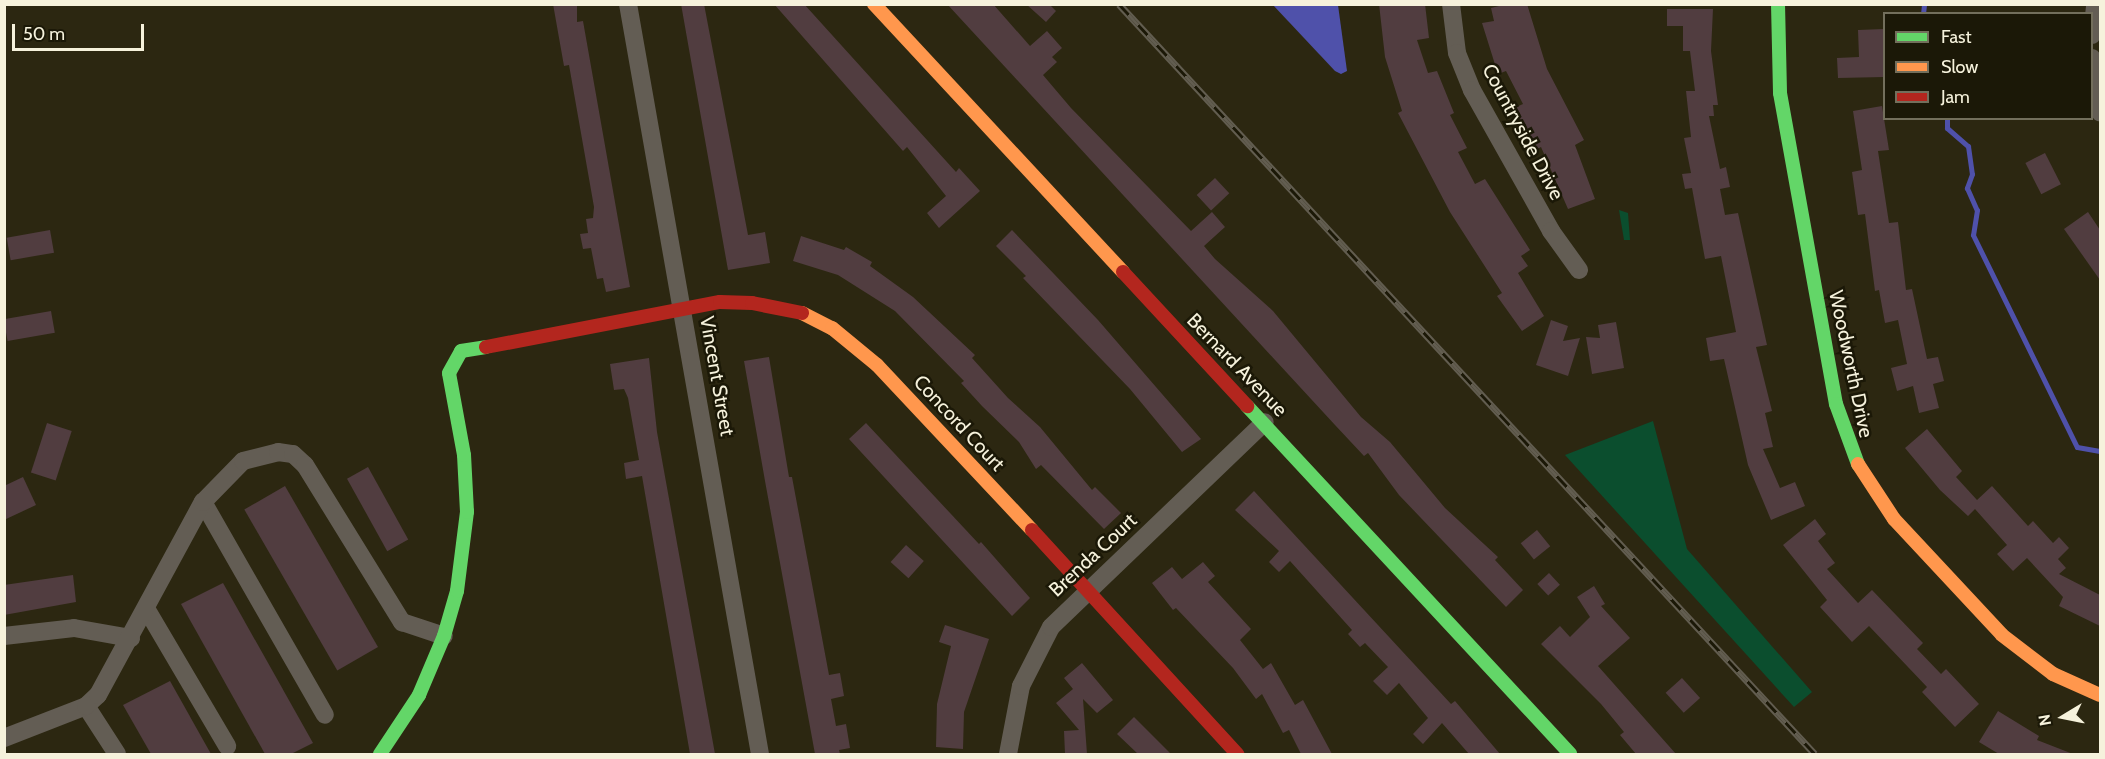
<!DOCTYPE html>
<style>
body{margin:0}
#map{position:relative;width:2105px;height:759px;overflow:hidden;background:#2c2711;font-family:Cabin,sans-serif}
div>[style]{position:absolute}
.green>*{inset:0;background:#0b4e2e}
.water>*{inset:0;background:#4f51aa}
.stream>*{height:5px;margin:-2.5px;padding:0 2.5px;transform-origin:2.5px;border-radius:2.5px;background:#4f51aa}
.building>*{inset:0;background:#513d40;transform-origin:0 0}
.street>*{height:18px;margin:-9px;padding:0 9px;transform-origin:9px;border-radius:9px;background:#635d54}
.fast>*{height:14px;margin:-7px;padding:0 7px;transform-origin:7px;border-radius:7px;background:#63d668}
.slow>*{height:14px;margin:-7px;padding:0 7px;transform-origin:7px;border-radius:7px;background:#ff974d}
.jam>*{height:14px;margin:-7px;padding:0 7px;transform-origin:7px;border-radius:7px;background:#b3261e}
.rail>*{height:7px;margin-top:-3.5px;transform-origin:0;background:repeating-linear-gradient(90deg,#1b1807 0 14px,#625d50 0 28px);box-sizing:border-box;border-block:2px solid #625d50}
span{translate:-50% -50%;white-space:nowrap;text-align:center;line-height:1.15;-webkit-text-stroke:5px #1b1807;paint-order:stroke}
.street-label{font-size:20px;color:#f6f2dc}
.frame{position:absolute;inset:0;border:6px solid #f6f2dc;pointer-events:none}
.legend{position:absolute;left:1883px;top:12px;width:210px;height:108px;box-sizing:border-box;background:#1b1807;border:2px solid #736f5c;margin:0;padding:8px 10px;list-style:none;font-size:18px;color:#f6f2dc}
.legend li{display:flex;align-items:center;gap:12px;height:30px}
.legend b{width:30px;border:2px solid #736f5c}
.north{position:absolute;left:2033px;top:687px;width:60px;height:60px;-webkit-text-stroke:4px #1b1807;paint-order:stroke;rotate:260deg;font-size:16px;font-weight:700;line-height:24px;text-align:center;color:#f6f2dc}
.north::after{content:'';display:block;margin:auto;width:21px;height:27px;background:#f6f2dc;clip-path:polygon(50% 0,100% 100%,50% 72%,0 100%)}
.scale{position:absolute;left:12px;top:24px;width:132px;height:27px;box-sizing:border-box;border:3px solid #f6f2dc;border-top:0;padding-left:8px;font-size:18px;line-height:21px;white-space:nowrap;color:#f6f2dc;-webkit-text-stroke:4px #1b1807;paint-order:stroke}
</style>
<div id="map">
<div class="green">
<i style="clip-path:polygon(1619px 210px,1628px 213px,1630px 240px,1624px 240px)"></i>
<i style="clip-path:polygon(1653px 421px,1687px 549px,1812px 692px,1794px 707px,1565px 455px)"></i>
</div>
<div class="water">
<i style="clip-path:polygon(1273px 5px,1338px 5px,1347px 71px,1341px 74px,1335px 71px)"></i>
</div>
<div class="stream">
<i style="left:1923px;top:14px;width:10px;rotate:-84deg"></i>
<i style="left:1947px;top:118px;width:10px;rotate:90deg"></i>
<i style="left:1947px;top:128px;width:28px;rotate:41deg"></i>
<i style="left:1968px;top:146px;width:28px;rotate:82deg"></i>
<i style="left:1972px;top:174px;width:15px;rotate:110deg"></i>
<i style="left:1967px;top:188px;width:24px;rotate:66deg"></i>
<i style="left:1977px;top:210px;width:25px;rotate:99deg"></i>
<i style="left:1973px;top:235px;width:236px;rotate:63.9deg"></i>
<i style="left:2077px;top:447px;width:23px;rotate:10deg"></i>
</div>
<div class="building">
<i style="clip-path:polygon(553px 4px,577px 4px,577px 22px,583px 21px,630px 287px,606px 292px,603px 278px,597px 279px,591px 248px,583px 249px,580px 234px,588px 233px,586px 219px,593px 218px,594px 207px,569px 65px,564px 66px)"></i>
<i style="clip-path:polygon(681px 4px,704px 4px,748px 235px,765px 232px,770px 263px,728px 270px)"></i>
<i style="clip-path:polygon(774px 4px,804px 4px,956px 172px,959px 168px,980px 191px,939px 228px,927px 213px,946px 196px,907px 147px,903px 151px)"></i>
<i style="clip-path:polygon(947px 4px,993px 4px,1030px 46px,1047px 31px,1062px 48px,1052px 57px,1057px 62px,1043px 75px,1071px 108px,1191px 231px,1212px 212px,1225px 227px,1204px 246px,1215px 259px,1273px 311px,1361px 417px,1390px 442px,1445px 508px,1498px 557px,1495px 560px,1523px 590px,1506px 607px,1399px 495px,1368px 453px,1364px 456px,1335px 425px)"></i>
<i style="clip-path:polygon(1026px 4px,1049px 4px,1056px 11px,1046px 22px)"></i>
<i style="clip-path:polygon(1379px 4px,1425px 4px,1429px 38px,1417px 40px,1428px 73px,1437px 71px,1454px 113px,1450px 115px,1467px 148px,1458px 152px,1475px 184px,1485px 179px,1530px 250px,1521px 256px,1528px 266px,1518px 273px,1544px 316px,1522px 331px,1497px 296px,1502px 293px,1450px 212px,1398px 113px,1402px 111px,1385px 57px)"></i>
<i style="clip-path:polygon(1507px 4px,1527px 4px,1547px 69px,1584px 140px,1575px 145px,1595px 199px,1568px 209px,1541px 147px,1535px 150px,1525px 132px,1514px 108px,1523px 104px,1506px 71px,1498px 74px,1482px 23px,1494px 21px,1491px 8px)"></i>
<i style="clip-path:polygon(1667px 9px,1713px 9px,1711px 51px,1718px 105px,1713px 105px,1714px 116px,1709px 116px,1720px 169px,1726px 167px,1730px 187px,1720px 189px,1725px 215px,1738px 213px,1767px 345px,1756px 347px,1772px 411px,1765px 413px,1773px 447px,1763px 449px,1780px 488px,1795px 482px,1805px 506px,1771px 520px,1748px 465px,1724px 359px,1710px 361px,1706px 338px,1736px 332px,1721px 256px,1705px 259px,1692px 188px,1685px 189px,1682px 174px,1691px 173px,1684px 138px,1691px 137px,1686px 91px,1695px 91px,1690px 51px,1683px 51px,1683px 26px,1667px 26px)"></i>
<i style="clip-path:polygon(1884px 29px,1884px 77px,1838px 78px,1837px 58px,1859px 57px,1858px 30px)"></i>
<i style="clip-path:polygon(1882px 106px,1889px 150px,1878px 151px,1889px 223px,1898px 222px,1906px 290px,1912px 289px,1927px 359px,1938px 357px,1944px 381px,1933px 384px,1939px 408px,1919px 413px,1913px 386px,1897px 391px,1891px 368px,1907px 364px,1898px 320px,1885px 323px,1879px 290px,1875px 291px,1865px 214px,1858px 215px,1852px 172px,1862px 170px,1853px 111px)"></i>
<i style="left:2045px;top:153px;width:35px;height:22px;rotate:63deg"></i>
<i style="left:1215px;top:178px;width:21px;height:25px;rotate:47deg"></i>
<i style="clip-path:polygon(2088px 212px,2100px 230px,2100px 280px,2064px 229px)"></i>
<i style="left:50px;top:230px;width:23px;height:44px;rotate:80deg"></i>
<i style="clip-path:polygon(1012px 230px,1098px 320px,1201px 439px,1182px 452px,1130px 389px,1023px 278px,1026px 276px,996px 246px)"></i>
<i style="clip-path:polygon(801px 236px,844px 250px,846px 247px,872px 262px,870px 266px,913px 297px,975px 355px,972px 358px,1008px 398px,1040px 427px,1092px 490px,1095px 487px,1121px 513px,1104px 529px,1041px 465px,1036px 469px,1019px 442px,982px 406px,961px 383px,964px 381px,895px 311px,838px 275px,793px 261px)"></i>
<i style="left:51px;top:311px;width:22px;height:48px;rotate:80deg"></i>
<i style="clip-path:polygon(1551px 320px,1568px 326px,1563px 341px,1580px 338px,1568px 376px,1536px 365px)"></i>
<i style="clip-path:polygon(1616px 322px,1624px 368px,1592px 374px,1586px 337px,1600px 338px,1598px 325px)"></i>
<i style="clip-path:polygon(769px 357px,789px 477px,792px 477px,829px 675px,840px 673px,844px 696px,831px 699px,836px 726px,846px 724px,850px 748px,839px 750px,840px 754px,815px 754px,765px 481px,744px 361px)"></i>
<i style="clip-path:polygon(649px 358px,657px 432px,715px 754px,690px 754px,642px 476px,626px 479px,624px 463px,639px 460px,628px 398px,624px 389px,614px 390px,610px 364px)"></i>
<i style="left:47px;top:423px;width:26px;height:52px;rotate:18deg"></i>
<i style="clip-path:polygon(866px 423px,979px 544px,981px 542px,1030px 598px,1012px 616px,849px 439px)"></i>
<i style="clip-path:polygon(1927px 429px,1962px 471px,1956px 477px,1977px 500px,1992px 486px,2028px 526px,2033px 521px,2053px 543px,2059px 537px,2069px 548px,2058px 559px,2066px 568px,2059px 574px,2100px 595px,2100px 626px,2059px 606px,2063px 597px,2027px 558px,2013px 571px,1997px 554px,2007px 545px,1975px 509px,1968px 516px,1940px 490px,1905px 448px)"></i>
<i style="left:368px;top:467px;width:83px;height:24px;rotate:61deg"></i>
<i style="clip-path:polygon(23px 477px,36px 505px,4px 520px,4px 486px)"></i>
<i style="left:285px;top:486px;width:186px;height:47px;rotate:60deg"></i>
<i style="clip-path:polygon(1254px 491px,1451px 704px,1455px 701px,1500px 754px,1469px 754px,1442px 723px,1423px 744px,1413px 734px,1428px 718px,1399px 683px,1387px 695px,1373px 681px,1388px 667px,1365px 643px,1360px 647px,1348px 634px,1352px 630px,1290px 561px,1279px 572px,1269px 562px,1279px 551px,1235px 510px)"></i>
<i style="clip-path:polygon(1815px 519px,1826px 534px,1818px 541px,1835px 563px,1827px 569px,1858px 603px,1872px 590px,1923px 643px,1917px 649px,1941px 674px,1946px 669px,1979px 704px,1955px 727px,1922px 692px,1927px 687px,1869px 626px,1852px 642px,1820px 607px,1827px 600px,1783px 545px)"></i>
<i style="left:1537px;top:530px;width:21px;height:21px;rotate:51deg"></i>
<i style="left:906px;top:545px;width:24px;height:23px;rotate:42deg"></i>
<i style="clip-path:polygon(1203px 562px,1215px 576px,1208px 582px,1251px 629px,1240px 640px,1263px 669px,1271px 663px,1295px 705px,1303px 700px,1332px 754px,1301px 754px,1289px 730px,1283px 733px,1262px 694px,1256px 699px,1233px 668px,1176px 608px,1173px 610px,1152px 583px,1172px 567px,1182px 579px)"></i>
<i style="left:1549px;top:573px;width:16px;height:16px;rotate:47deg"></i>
<i style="clip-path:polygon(73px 575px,76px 602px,4px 615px,4px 585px)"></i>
<i style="clip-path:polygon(223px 583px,313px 743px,291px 754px,265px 754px,181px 604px)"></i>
<i style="clip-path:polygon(1594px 586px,1605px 604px,1601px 606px,1630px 638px,1598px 666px,1676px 754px,1636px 754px,1620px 735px,1624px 732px,1601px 704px,1541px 644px,1560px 626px,1570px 637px,1590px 617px,1577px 597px)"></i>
<i style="clip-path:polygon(945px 625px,989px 639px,964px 712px,963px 749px,936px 747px,937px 704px,951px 646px,939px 642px)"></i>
<i style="clip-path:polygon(1082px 663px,1113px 700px,1097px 713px,1083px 699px,1087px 754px,1065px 754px,1064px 731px,1079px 730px,1056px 703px,1073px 689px,1064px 678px)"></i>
<i style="left:1682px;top:678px;width:27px;height:22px;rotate:48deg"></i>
<i style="clip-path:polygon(170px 681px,211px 754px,151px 754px,123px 705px)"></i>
<i style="clip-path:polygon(1998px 711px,2039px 736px,2037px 740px,2073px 754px,1999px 754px,1979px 742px)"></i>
<i style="clip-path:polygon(1134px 717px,1171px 754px,1138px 754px,1117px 734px)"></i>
</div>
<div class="street">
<i style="left:628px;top:4px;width:762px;rotate:80.02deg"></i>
<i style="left:1451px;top:4px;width:49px;rotate:83deg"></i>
<i style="left:1457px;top:53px;width:40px;rotate:68deg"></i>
<i style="left:1472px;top:90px;width:162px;rotate:60.7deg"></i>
<i style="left:1551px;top:231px;width:48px;rotate:54.3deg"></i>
<i style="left:2092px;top:35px;width:31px;rotate:-84deg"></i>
<i style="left:2092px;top:58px;width:55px;rotate:81.6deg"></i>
<i style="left:203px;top:502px;width:245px;rotate:60.2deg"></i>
<i style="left:147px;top:610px;width:158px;rotate:59.5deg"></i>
<i style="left:4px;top:636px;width:70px;rotate:-6.5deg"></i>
<i style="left:74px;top:628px;width:58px;rotate:10deg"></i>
<i style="left:86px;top:706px;width:57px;rotate:57.1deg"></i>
<i style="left:4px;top:738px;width:88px;rotate:-21.3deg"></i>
<i style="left:86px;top:706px;width:16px;rotate:-43deg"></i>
<i style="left:98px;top:695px;width:220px;rotate:-61.5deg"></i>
<i style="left:203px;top:502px;width:57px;rotate:-45.7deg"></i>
<i style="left:243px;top:461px;width:36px;rotate:-14deg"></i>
<i style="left:278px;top:452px;width:15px;rotate:8deg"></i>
<i style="left:293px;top:454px;width:16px;rotate:43deg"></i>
<i style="left:305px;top:465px;width:185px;rotate:58.3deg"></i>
<i style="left:402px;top:622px;width:44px;rotate:18.4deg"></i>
<i style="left:1008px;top:754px;width:69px;rotate:-79.2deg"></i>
<i style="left:1021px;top:686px;width:66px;rotate:-63deg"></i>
<i style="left:1051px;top:627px;width:296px;rotate:-43.8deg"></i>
</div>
<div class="fast">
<i style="left:1778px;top:4px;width:89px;rotate:88.7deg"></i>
<i style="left:1780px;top:93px;width:316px;rotate:79.8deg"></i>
<i style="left:1836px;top:404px;width:64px;rotate:69.9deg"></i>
<i style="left:1247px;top:406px;width:475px;rotate:47.1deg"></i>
<i style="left:380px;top:754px;width:71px;rotate:-56.5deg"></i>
<i style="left:419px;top:695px;width:64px;rotate:-67deg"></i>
<i style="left:444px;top:636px;width:47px;rotate:-73.9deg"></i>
<i style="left:457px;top:591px;width:80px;rotate:-82.8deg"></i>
<i style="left:467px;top:512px;width:57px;rotate:-93deg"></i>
<i style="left:464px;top:455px;width:83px;rotate:-100.4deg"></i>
<i style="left:449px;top:373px;width:25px;rotate:-61deg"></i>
<i style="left:461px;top:351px;width:25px;rotate:-9deg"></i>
</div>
<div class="slow">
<i style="left:874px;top:4px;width:366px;rotate:47.1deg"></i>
<i style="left:802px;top:313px;width:34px;rotate:27deg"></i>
<i style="left:832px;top:328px;width:58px;rotate:39.4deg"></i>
<i style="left:877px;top:365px;width:226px;rotate:46.8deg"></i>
<i style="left:1858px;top:464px;width:66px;rotate:56.8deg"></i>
<i style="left:1894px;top:519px;width:158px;rotate:47deg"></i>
<i style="left:2002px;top:635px;width:64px;rotate:37.4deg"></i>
<i style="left:2053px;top:674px;width:51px;rotate:24.1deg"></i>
</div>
<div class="jam">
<i style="left:1123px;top:272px;width:183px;rotate:47.2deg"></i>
<i style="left:486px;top:347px;width:238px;rotate:-10.9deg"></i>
<i style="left:720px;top:302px;width:32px;rotate:2deg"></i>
<i style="left:752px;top:303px;width:51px;rotate:11.3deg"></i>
<i style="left:1032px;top:530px;width:304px;rotate:47.5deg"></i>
</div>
<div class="rail">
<i style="left:1119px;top:4px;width:1023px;rotate:47.14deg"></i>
</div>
<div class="street-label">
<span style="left:1523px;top:132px;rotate:62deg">Countryside Drive</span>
<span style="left:1851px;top:364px;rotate:78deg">Woodworth Drive</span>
<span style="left:1237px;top:365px;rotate:46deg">Bernard Avenue</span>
<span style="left:717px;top:376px;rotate:80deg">Vincent Street</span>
<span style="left:959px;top:423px;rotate:47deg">Concord Court</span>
<span style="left:1093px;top:555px;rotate:-43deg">Brenda Court</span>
</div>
<div class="frame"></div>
<ul class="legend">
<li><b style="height:8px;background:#63d668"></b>Fast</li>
<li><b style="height:8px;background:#ff974d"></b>Slow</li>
<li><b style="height:8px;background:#b3261e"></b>Jam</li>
</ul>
<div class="north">N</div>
<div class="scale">50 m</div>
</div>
